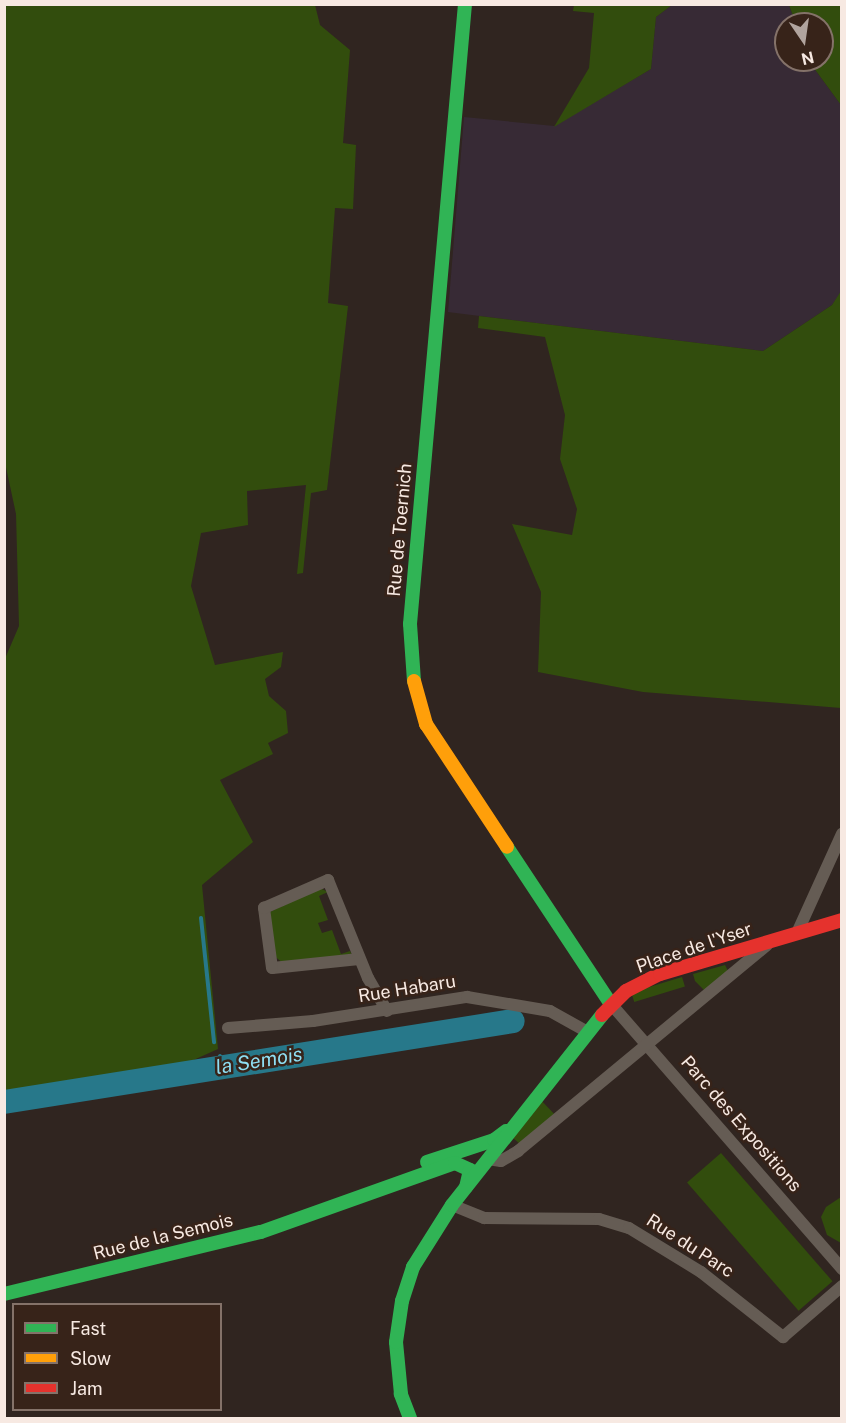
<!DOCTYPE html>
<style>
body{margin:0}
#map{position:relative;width:846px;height:1423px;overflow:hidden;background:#302520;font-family:"Public Sans",sans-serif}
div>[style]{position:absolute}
.commercial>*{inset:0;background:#372a35}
.green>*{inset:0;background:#324d0d;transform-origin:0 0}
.stream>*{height:4px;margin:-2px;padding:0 2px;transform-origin:2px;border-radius:2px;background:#27788a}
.river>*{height:24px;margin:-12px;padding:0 12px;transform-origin:12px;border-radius:12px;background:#27788a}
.street>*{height:12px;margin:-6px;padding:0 6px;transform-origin:6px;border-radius:6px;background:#655c54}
.fast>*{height:14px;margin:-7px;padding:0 7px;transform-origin:7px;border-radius:7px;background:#30b455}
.slow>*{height:14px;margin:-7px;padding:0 7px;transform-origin:7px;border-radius:7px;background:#ff9f0a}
.jam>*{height:14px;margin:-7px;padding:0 7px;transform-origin:7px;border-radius:7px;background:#e5322d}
span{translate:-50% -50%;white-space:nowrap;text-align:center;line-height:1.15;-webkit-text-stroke:5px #372319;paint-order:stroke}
.street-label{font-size:18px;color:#f7e9e2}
.water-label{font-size:20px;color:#8fdff4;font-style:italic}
.frame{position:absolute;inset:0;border:6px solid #f7e9e2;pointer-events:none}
.legend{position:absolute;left:12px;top:1303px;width:210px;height:108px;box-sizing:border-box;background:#372319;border:2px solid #847269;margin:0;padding:8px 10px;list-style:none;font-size:18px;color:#f7e9e2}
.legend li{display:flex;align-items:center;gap:12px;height:30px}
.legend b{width:30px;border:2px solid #847269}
.north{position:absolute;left:774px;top:12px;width:60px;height:60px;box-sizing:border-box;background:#372319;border:2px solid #847269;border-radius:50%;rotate:167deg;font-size:16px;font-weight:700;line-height:24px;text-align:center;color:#f7e9e2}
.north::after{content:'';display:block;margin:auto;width:21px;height:27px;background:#b1a49e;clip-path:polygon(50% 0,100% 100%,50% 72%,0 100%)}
</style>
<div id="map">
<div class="commercial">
<i style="clip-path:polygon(672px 5px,789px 5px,796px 24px,786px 24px,786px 60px,808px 60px,841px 105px,842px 291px,832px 305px,763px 351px,448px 312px,464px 117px,554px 126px,651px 69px,656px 17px)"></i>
</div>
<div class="green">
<i style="clip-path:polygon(5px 4px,315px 5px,320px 25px,350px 50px,343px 143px,356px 145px,353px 209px,335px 208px,328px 303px,348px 306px,327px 490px,311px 493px,303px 573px,297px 574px,306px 485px,247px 491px,248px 525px,201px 533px,191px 586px,215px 665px,283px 652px,281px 667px,265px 679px,269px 696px,286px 711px,288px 733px,268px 743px,273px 754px,220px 780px,253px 842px,202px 885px,218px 1049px,189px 1062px,5px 1091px,4px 661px,19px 626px,16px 514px,4px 458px)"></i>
<i style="clip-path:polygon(574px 5px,672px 5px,656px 17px,651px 69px,554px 127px,589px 68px,594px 13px,573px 11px)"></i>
<i style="clip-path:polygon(789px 5px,841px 5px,841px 105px,808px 60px,822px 60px,822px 24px,796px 24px)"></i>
<i style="clip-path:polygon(841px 291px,841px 708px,643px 692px,538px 672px,541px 592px,512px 524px,572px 535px,577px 509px,560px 459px,565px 415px,545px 337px,478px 328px,479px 316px,763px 351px,832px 305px)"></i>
<i style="clip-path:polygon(320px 888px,328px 892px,319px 896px,328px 920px,318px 923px,322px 933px,332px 930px,341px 954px,350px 951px,352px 955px,284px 964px,272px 954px,270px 912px)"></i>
<i style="clip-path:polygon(725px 965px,728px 971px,705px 991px,695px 981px,693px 974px)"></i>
<i style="left:682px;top:977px;width:10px;height:53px;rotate:73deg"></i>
<i style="clip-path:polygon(540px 1099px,556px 1116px,521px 1145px,512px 1137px)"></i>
<i style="left:721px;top:1153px;width:170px;height:45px;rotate:49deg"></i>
<i style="clip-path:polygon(841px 1197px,841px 1243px,827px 1235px,821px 1217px,826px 1207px)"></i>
</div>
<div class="stream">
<i style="left:201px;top:918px;width:125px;rotate:84deg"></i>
<i style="left:220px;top:1056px;width:12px;rotate:59deg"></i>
</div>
<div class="river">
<i style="left:4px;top:1102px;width:515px;rotate:-9.04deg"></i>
</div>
<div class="street">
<i style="left:797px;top:933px;width:109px;rotate:-65.6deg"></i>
<i style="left:359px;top:959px;width:87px;rotate:174.1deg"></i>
<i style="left:272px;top:968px;width:61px;rotate:-97.6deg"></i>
<i style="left:264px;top:908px;width:70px;rotate:-23.6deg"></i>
<i style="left:328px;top:880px;width:106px;rotate:67.8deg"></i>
<i style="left:368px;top:978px;width:38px;rotate:60deg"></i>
<i style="left:611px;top:1004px;width:352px;rotate:48.9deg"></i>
<i style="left:228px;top:1028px;width:85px;rotate:-4.7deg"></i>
<i style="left:313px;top:1021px;width:156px;rotate:-8.9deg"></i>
<i style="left:467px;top:997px;width:84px;rotate:9.6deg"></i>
<i style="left:550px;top:1011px;width:41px;rotate:29.1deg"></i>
<i style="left:488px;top:1159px;width:13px;rotate:9deg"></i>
<i style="left:501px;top:1161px;width:20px;rotate:-30deg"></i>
<i style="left:518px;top:1151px;width:323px;rotate:-39.6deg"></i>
<i style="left:452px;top:1205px;width:35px;rotate:22deg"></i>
<i style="left:484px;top:1218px;width:115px;rotate:0.5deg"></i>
<i style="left:599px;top:1219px;width:31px;rotate:17deg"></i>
<i style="left:629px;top:1228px;width:84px;rotate:31.4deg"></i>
<i style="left:701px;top:1272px;width:105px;rotate:38.4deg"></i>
<i style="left:783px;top:1337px;width:78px;rotate:-40.8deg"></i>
</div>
<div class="fast">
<i style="left:414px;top:681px;width:57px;rotate:-94deg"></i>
<i style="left:410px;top:624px;width:622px;rotate:-84.93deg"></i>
<i style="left:507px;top:847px;width:188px;rotate:56.5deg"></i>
<i style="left:427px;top:1162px;width:71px;rotate:-18.2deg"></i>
<i style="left:494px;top:1140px;width:15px;rotate:-37deg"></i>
<i style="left:4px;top:1294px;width:264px;rotate:-13.6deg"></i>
<i style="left:261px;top:1232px;width:206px;rotate:-19.6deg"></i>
<i style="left:455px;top:1163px;width:17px;rotate:25deg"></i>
<i style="left:470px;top:1170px;width:17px;rotate:103deg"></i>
<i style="left:410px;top:1418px;width:26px;rotate:-111deg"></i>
<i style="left:401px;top:1394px;width:52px;rotate:-95.5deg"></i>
<i style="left:396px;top:1342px;width:41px;rotate:-81.7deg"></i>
<i style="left:402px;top:1301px;width:36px;rotate:-72deg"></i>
<i style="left:413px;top:1267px;width:73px;rotate:-57.8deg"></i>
<i style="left:452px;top:1205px;width:242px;rotate:-51.7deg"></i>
</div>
<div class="slow">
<i style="left:414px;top:681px;width:45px;rotate:74.4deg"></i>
<i style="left:426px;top:724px;width:147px;rotate:56.6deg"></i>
</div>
<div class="jam">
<i style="left:602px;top:1015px;width:34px;rotate:-45deg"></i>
<i style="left:626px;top:991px;width:38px;rotate:-27deg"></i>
<i style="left:660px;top:974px;width:190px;rotate:-16.5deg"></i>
</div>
<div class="street-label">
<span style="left:400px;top:530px;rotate:-85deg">Rue de Toernich</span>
<span style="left:694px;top:948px;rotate:-19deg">Place de l'Yser</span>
<span style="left:407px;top:989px;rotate:-9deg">Rue Habaru</span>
<span style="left:741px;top:1124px;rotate:49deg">Parc des Expositions</span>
<span style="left:163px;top:1237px;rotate:-14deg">Rue de la Semois</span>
<span style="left:690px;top:1246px;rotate:33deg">Rue du Parc</span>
</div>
<div class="water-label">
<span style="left:259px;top:1061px;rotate:-9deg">la Semois</span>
</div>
<div class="frame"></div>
<ul class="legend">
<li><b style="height:8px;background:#30b455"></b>Fast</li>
<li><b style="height:8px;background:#ff9f0a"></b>Slow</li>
<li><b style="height:8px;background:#e5322d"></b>Jam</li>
</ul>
<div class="north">N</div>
</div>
